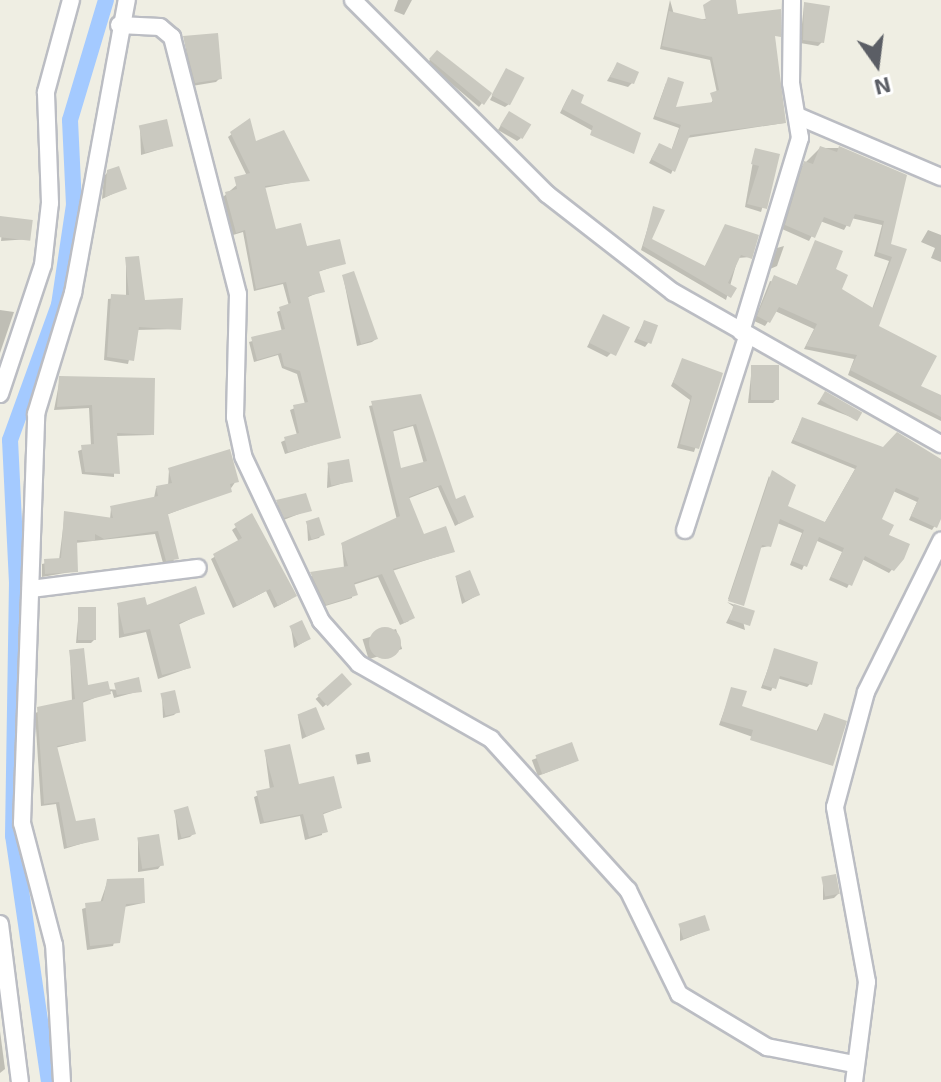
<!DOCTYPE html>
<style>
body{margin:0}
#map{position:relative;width:941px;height:1082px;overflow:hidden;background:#efeee3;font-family:"Exo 2",sans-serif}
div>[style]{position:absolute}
.shadow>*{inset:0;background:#0003;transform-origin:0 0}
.canal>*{height:16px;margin:-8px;padding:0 8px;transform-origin:8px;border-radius:8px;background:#a4caff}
.building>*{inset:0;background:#cac9c0;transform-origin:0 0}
.round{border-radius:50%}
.roads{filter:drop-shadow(2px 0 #bbbdc3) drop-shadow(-2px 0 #bbbdc3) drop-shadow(0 2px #bbbdc3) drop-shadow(0 -2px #bbbdc3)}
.minor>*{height:16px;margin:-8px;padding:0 8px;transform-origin:8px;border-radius:8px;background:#fff}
span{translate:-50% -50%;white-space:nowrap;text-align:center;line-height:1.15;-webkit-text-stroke:6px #fff;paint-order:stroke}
.north{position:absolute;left:837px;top:24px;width:80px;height:80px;-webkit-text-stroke:6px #fff;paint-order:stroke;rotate:166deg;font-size:22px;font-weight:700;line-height:32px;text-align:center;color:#5b5e65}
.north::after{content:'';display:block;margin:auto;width:28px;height:36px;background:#5b5e65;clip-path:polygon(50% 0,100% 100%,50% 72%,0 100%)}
</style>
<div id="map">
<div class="shadow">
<i style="clip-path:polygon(398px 0,412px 0,404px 15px,394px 11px)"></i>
<i style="clip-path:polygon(670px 0,676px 22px,779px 11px,773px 39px,784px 123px,687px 138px,671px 174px,649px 163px,657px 148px,671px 151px,679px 128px,653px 119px,666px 83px,673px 109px,710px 105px,717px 93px,710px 60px,660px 49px)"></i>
<i style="clip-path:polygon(804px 5px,822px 42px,818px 46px,800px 43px)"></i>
<i style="clip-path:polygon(184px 38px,220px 78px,216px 82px,192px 86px)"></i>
<i style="clip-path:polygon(437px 53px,482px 103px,479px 107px,427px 63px)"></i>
<i style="clip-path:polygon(617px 64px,632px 83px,628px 87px,607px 81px)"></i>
<i style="clip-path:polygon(503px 75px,509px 104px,505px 107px,490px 100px)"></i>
<i style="clip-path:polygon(569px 95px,578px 104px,633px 153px,560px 113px)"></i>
<i style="clip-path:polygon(506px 117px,521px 138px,517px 141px,498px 130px)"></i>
<i style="clip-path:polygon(249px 121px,255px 143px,307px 180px,264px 188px,275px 231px,344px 263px,318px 272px,322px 291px,306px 298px,339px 437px,285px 454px,281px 442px,297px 435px,290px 410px,305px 404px,297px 374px,282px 368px,278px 355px,254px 362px,249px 342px,282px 332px,277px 312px,289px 306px,283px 284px,254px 291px,243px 232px,233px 235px,223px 197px,247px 176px,228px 137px)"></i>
<i style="clip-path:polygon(140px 127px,171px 146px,141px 155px)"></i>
<i style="clip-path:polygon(820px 148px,840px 148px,905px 176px,889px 245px,904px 250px,876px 327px,918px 387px,941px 397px,941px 421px,848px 375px,854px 359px,804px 349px,814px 329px,775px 311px,765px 326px,754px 321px,770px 281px,796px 287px,816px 242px,840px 290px,872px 309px,889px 261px,874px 256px,882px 225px,851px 218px,844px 230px,820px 221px,809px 241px,782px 229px,801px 167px)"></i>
<i style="clip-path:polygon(755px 150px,778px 155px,761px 212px,745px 207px)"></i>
<i style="clip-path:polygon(108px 172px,125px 188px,102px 199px,104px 176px)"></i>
<i style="clip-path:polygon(654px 208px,650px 240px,704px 268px,726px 226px,750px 257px,738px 258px,726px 300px,641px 250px)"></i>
<i style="clip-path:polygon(3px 223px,29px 239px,1px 241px)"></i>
<i style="clip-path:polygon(928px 230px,941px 235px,941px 262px,931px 258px,935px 248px,921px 242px)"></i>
<i style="clip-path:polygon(784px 246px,777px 266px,770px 269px,777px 248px)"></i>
<i style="clip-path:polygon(126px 259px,143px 302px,179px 329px,136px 330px,128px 364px,104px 360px,108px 299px,126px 297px)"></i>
<i style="clip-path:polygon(343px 276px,376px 339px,372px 342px,357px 346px)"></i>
<i style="clip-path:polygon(0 310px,14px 312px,0 353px)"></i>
<i style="clip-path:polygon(603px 317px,611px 353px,607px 357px,587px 347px)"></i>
<i style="clip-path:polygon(644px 322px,648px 343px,645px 347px,634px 342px)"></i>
<i style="clip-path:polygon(683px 360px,720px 374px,694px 452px,677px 448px,690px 400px,671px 386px)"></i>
<i style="clip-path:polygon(752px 367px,777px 399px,773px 403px,748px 403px)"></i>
<i style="clip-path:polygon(60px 378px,152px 435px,115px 436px,114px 477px,82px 474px,78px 451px,91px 446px,89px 408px,54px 410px)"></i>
<i style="clip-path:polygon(825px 393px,856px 419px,817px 404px)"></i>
<i style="clip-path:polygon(evenodd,419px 396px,455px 501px,472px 516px,455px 526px,438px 487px,407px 499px,423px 536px,452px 552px,392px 571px,409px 621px,400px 625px,378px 577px,353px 585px,352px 598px,322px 607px,307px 577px,344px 568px,342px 544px,397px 520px,369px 406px,419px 396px,413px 426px,424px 464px,400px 470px,391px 432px,413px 426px)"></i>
<i style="clip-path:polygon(802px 419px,883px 449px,941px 461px,941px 516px,932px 530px,909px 520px,917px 502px,893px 491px,879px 520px,902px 558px,889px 573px,862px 559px,847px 588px,829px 580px,842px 552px,815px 540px,802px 570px,790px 565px,802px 533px,777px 523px,769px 546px,759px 548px,742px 603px,728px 599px,769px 476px,785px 507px,824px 524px,855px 469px,791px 443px)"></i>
<i style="clip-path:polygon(229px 451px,236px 481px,229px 491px,166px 515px,174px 562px,163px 563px,155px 534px,75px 543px,76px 571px,42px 577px,42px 564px,59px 560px,65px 513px,110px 519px,111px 508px,154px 498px,156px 488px,168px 486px,169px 470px)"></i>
<i style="clip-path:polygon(328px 465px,351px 481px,327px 488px)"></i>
<i style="clip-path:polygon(277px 502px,309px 510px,281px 521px)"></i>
<i style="clip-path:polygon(251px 516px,291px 599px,274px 608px,266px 591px,233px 608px,211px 559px,239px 542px,232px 530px)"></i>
<i style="clip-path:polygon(307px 523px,322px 534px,319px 538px,308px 541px)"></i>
<i style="clip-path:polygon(456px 578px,478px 595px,462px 604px)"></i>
<i style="clip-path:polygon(727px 602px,740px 607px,745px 630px,726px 623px,734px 607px)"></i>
<i style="clip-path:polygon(118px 604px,203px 613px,178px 625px,189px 668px,158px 679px,146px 632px,119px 638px)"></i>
<i style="clip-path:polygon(79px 609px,95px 639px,91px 643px,76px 643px)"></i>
<i style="clip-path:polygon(291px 627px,309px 639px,294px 648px)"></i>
<i style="left:396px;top:629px;width:21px;height:35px;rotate:73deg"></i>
<i style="clip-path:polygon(775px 650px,810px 684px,807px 687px,777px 678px,771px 691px,761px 688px)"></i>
<i style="clip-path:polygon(70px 652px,87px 688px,140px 691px,114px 698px,112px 691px,82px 703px,84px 741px,55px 748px,75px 824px,97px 839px,64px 849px,56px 804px,41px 806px,35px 713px,72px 701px)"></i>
<i style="left:342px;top:676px;width:11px;height:35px;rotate:49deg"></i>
<i style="clip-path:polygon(732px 689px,740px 707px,816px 732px,824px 715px,831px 765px,719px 725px)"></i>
<i style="clip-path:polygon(162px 695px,178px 711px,174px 715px,163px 718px)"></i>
<i style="clip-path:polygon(298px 716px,322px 729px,302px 739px)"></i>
<i style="left:571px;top:745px;width:17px;height:42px;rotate:69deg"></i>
<i style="clip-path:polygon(265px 752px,297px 787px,340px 808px,321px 815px,322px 835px,305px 840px,300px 816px,260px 824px,254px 797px,270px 790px)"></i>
<i style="left:369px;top:752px;width:10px;height:14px;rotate:79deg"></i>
<i style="clip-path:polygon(175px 812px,194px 833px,190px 837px,178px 840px)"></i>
<i style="clip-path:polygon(138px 839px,161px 865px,158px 869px,138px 872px)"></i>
<i style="clip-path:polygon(108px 880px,143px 903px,124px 907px,113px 946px,87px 950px,82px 909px,100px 903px)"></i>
<i style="clip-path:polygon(823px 880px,838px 894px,834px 898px,823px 900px)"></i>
<i style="clip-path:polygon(680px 924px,708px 930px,680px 941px)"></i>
<i style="clip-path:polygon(0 1031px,5px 1069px,0 1073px)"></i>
</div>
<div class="canal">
<i style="left:49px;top:1082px;width:249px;rotate:-98.3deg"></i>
<i style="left:13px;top:836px;width:253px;rotate:-89.1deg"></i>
<i style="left:17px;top:583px;width:143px;rotate:-92.8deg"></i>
<i style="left:10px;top:440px;width:144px;rotate:-70.1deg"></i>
<i style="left:59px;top:305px;width:101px;rotate:-81.5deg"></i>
<i style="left:74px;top:205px;width:85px;rotate:-92.7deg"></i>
<i style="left:70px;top:120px;width:125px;rotate:-73.3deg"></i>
</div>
<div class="building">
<i style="clip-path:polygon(711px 0,736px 0,738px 14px,781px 9px,781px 37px,775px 36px,786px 123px,690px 135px,675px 172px,651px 159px,659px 143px,672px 149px,681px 125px,655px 116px,668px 77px,684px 82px,676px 107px,713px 102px,710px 93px,719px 90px,712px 57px,662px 46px,669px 11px,706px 20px,703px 5px)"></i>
<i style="clip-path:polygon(804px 2px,830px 6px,824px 43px,803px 40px)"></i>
<i style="clip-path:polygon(218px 33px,222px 79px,195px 83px,183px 36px)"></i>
<i style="clip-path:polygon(437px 50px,492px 93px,484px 105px,429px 59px)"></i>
<i style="clip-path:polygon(617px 62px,639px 72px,634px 84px,610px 77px)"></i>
<i style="left:506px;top:68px;width:21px;height:31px;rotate:28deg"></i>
<i style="clip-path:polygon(572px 89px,584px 95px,581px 103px,641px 133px,634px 154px,590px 135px,593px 126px,562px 109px)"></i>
<i style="left:509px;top:111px;width:26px;height:17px;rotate:31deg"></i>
<i style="clip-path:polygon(250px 118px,256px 141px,284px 130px,310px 181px,265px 186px,276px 229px,301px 223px,307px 246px,340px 239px,346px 264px,319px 271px,325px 292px,308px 296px,341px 438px,288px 452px,284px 437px,299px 433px,293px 405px,308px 402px,300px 371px,284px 366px,281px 353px,257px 360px,251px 337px,285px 329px,279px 307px,291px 303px,286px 282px,256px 289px,245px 230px,236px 233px,225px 192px,237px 189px,234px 177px,250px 173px,230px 132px)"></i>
<i style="left:167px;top:119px;width:28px;height:29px;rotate:77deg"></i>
<i style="clip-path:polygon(820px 146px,837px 152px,839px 146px,907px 175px,891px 244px,907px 249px,879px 326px,937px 356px,921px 386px,941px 395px,941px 417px,850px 370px,857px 355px,806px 346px,817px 324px,779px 307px,770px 323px,757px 316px,774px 275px,797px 285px,815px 240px,843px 251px,836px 269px,848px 275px,842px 289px,873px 308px,892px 257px,877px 252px,884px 221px,855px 214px,850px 227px,824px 217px,815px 238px,785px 225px,804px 161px,813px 164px)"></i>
<i style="clip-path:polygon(755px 148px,780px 154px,767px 209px,747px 204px,759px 166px,751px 164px)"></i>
<i style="clip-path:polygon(119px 166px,127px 189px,105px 197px,107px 170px)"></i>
<i style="clip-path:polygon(653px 206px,665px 210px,652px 239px,705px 266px,725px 224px,759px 235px,752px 259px,741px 255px,728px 283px,737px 288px,731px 298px,643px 246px)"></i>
<i style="left:0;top:216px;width:33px;height:21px;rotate:7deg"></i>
<i style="clip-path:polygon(139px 256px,145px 300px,183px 298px,181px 330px,139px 327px,134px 361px,107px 357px,111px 294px,129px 295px,125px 257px)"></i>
<i style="clip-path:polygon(354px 271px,378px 339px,361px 344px,342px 275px)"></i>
<i style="left:603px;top:314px;width:30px;height:32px;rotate:26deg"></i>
<i style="left:644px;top:320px;width:15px;height:20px;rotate:20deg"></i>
<i style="clip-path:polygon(682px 358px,723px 373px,699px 449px,680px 444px,692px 396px,673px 382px)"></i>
<i style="left:751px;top:365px;width:28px;height:35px"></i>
<i style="clip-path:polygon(59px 376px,155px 378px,154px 435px,117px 433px,120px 474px,85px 472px,81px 445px,94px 444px,92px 405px,57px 407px)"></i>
<i style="left:825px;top:391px;width:43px;height:10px;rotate:30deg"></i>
<i style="clip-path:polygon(evenodd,421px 394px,456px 499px,465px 495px,474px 517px,459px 524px,441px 485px,409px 497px,424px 534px,446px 526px,455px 552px,393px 569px,415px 618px,404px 623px,382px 574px,354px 583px,358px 595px,326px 605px,310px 572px,348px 566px,341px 543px,400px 516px,371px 401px,421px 394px,416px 424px,427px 461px,401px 468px,393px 430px,416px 424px)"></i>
<i style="clip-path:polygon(802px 417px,883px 447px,897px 432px,941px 459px,941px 519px,937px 528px,911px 516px,919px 498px,896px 488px,882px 519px,894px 525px,889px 535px,910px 544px,904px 559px,894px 571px,865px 556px,852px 586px,831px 577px,844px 548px,819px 537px,807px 567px,792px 561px,804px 530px,780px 519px,771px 547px,762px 545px,744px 606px,728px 601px,772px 470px,796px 485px,788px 506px,825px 522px,857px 466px,793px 440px)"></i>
<i style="clip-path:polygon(230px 449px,239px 482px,230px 484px,232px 492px,168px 514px,179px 559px,166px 561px,158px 531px,104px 539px,95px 534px,95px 541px,77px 540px,78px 572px,45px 574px,44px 559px,61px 558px,64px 511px,113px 518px,110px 506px,158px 496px,156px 486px,172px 483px,168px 468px)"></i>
<i style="left:349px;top:459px;width:23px;height:22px;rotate:80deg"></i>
<i style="clip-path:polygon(306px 493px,312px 511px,284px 518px,276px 500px)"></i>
<i style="clip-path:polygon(252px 513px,297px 596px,278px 606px,270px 589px,237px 606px,213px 554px,242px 538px,234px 524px)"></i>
<i style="left:319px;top:517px;width:19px;height:14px;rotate:72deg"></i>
<i style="left:470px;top:570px;width:27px;height:16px;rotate:68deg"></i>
<i style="clip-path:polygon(196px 586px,205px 614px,179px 623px,191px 668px,162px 675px,150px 629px,124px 634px,117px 603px,145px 597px,147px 605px)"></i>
<i style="left:734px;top:604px;width:22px;height:16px;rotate:18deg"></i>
<i style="left:78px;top:607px;width:18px;height:33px"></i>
<i style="left:302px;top:620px;width:21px;height:14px;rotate:65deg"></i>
<i class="round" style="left:369px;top:627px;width:32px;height:32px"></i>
<i style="clip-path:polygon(84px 648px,88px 685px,108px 681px,111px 694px,83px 701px,86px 741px,57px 746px,76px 821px,95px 818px,99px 840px,67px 847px,59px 802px,44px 804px,37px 707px,75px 699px,69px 650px)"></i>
<i style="clip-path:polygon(774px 648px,818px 662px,812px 685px,780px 676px,776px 689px,763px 685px)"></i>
<i style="left:342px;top:673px;width:15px;height:33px;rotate:48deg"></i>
<i style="clip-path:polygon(139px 677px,142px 692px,117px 695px,114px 683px)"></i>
<i style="clip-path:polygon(731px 687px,747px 691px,742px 706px,818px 731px,824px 713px,847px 721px,833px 766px,750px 740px,753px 730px,721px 721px)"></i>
<i style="left:175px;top:690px;width:23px;height:15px;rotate:77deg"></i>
<i style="left:316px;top:707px;width:24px;height:20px;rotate:68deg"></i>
<i style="left:572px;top:742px;width:20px;height:39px;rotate:70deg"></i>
<i style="clip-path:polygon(290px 744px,299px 784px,334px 776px,342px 808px,323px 813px,328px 832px,309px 837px,303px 814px,264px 822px,256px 791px,274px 787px,264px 750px)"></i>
<i style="left:188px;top:806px;width:29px;height:15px;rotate:74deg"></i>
<i style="left:159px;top:834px;width:32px;height:22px;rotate:81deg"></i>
<i style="left:836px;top:874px;width:20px;height:15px;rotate:79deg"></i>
<i style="clip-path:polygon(144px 878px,145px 903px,126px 904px,120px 943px,90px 946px,85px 903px,103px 901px,107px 879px)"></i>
<i style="left:705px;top:915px;width:16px;height:28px;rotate:72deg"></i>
</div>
<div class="roads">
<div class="minor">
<i style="left:353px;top:0;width:274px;rotate:45deg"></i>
<i style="left:547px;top:194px;width:160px;rotate:37.9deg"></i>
<i style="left:673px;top:292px;width:308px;rotate:29.6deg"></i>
<i style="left:119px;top:25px;width:41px;rotate:2.8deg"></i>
<i style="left:160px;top:27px;width:16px;rotate:40deg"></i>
<i style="left:172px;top:37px;width:265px;rotate:75.6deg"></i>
<i style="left:238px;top:294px;width:123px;rotate:91.4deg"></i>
<i style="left:235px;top:417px;width:40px;rotate:78deg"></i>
<i style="left:243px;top:456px;width:183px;rotate:64.7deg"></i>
<i style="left:321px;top:621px;width:57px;rotate:48.5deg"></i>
<i style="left:359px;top:664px;width:152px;rotate:29.6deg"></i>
<i style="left:491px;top:739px;width:204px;rotate:47.8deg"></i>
<i style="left:628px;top:890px;width:116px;rotate:63.9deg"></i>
<i style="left:679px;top:994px;width:103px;rotate:31.1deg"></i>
<i style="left:767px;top:1047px;width:89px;rotate:11.1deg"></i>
<i style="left:800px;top:117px;width:153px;rotate:23.1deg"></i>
<i style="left:741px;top:332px;width:203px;rotate:-73.1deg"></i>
<i style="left:800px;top:138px;width:56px;rotate:-99.3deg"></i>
<i style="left:791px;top:83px;width:83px;rotate:-89.3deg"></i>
<i style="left:0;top:394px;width:136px;rotate:-71.6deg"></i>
<i style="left:43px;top:265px;width:62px;rotate:-83.6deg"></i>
<i style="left:50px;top:203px;width:111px;rotate:-92.1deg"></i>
<i style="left:46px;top:92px;width:95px;rotate:-74.8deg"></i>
<i style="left:685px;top:530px;width:203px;rotate:-72.2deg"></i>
<i style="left:31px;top:589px;width:168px;rotate:-7.2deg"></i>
<i style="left:0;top:924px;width:159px;rotate:82.8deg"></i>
<i style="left:62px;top:1082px;width:137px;rotate:-93.3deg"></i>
<i style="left:54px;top:945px;width:126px;rotate:-104.7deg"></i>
<i style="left:22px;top:823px;width:409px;rotate:-88deg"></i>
<i style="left:36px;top:414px;width:127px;rotate:-73deg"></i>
<i style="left:73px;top:293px;width:298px;rotate:-79.6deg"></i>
<i style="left:854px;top:1082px;width:101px;rotate:-82.6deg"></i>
<i style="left:867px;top:982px;width:178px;rotate:-100.4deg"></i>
<i style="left:835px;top:807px;width:119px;rotate:-74.9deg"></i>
<i style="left:866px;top:692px;width:169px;rotate:-63.6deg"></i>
</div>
</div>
<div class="north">N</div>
</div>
